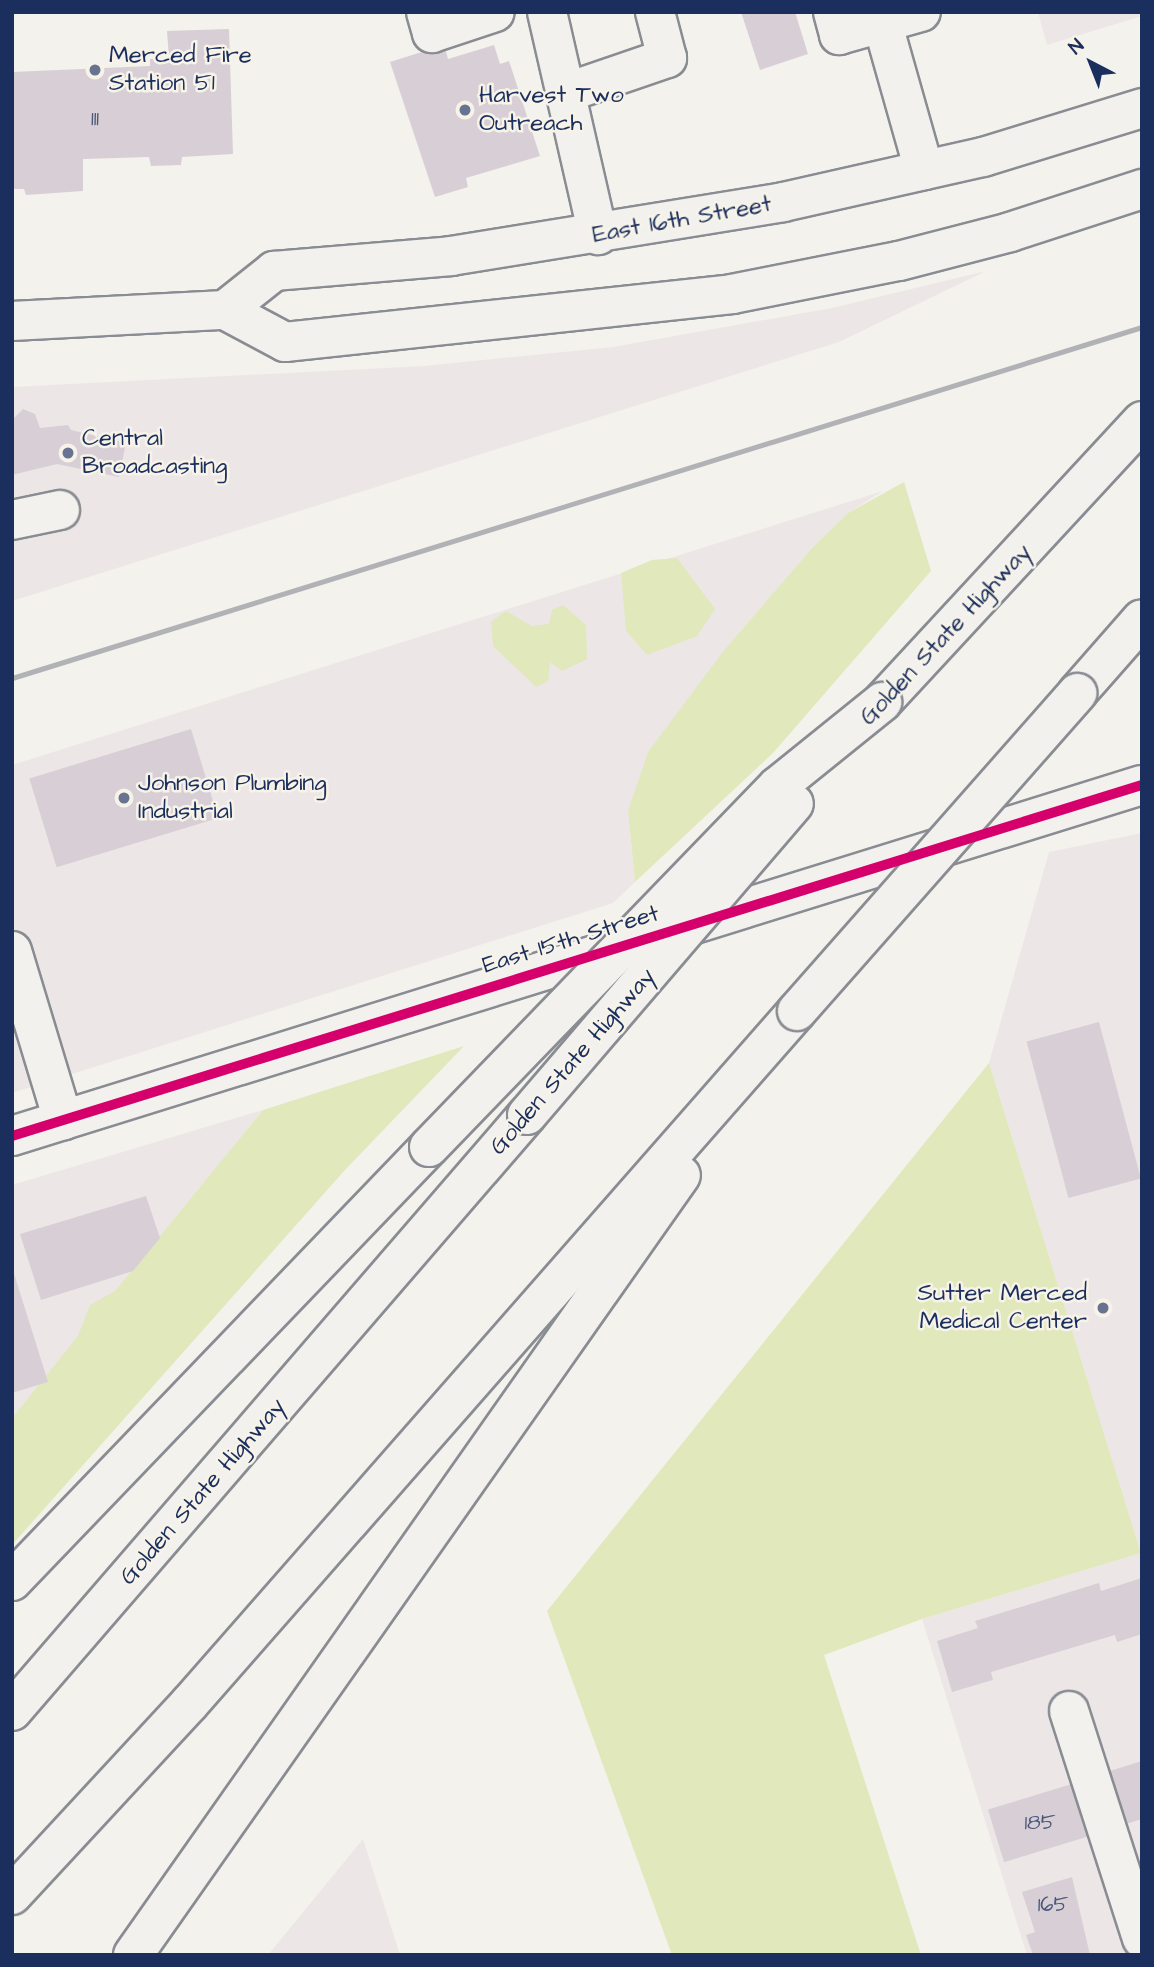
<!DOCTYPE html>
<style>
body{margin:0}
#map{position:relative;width:1154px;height:1967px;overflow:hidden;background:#f4f2ec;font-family:"Architects Daughter",sans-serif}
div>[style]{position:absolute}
.built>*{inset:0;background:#ede6e6}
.green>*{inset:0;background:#e1e8bb}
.building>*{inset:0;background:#d7cfd5;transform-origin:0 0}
.roads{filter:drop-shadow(2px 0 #898c92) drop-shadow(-2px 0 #898c92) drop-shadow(0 2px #898c92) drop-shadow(0 -2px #898c92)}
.minor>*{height:38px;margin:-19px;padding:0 19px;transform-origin:19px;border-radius:19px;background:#f2f1ed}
.major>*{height:38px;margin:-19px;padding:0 19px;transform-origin:19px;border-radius:19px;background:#f2f1ed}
.highway>*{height:38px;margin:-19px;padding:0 19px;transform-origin:19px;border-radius:19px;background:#f2f1ed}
.rail>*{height:5px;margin:-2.5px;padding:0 2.5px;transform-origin:2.5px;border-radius:2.5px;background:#b1b2b5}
.bridges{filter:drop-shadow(2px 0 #898c92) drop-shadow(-2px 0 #898c92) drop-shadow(0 2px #898c92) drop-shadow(0 -2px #898c92)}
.highway-bridge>*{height:38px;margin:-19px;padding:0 19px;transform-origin:19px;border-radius:19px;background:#f2f1ed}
.cycleway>*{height:10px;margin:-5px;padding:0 5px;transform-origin:5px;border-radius:5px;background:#d6006c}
.dots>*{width:19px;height:19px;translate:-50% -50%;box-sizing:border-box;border:4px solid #f7f3e8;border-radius:50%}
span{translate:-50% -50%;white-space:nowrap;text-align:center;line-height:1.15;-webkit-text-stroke:5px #f7f3e8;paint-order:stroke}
.number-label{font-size:21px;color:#4a577c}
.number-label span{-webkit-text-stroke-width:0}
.poi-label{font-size:24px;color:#1b2f5e}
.left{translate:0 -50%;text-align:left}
.right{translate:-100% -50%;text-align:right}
.street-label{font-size:24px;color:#1b2f5e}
.frame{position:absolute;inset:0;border:14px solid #1b2f5e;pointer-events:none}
.north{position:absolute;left:1056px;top:28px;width:70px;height:70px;-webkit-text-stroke:5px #f7f3e8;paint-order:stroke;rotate:318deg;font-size:19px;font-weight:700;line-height:28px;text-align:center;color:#1b2f5e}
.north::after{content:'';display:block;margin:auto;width:24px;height:32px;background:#1b2f5e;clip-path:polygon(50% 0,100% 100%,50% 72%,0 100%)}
</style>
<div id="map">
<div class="built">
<i style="clip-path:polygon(1038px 12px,1142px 12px,1142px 16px,1047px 45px)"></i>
<i style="clip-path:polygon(986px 271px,839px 342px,12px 601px,12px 387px,424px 366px,613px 347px,832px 308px)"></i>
<i style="clip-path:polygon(883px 491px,848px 513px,813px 547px,725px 649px,628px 811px,635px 882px,613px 903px,12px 1093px,12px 765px)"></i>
<i style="clip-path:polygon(1142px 833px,1142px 1955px,1027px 1955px,922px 1619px,1141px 1553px,989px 1063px,1049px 852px)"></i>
<i style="clip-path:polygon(263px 1110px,12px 1418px,12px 1185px)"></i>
<i style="clip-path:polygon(363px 1839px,400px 1955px,268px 1955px)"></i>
</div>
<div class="green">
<i style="clip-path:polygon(904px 482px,931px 571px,773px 753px,635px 882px,628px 811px,648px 752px,725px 649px,813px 547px,848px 513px)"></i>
<i style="clip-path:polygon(677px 558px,715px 609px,697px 636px,647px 655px,626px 631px,621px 573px,652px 560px)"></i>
<i style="clip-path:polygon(563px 605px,586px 625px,587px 659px,562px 671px,550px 662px,548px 681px,536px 687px,493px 646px,491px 622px,506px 611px,532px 626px,549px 624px,552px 610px)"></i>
<i style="clip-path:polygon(464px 1046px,344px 1171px,12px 1545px,12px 1418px,78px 1336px,90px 1305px,115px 1291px,263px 1110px)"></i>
<i style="clip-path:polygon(989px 1063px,1141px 1553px,922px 1619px,824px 1655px,921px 1955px,672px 1955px,547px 1611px)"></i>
</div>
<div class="building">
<i style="clip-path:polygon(741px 12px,795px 12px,808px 54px,760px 70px)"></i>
<i style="clip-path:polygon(229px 29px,233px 154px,182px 157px,181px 165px,151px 166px,149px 157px,83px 159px,83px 191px,26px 195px,24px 189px,12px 189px,12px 72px,150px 66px,150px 59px,169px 58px,167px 31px)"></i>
<i style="clip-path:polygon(444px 45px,448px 59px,494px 45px,500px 64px,509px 61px,540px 156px,466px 178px,468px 187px,435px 197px,390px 62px)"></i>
<i style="clip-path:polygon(23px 409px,35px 414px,40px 428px,68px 425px,71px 430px,126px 443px,119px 477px,57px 464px,12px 475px,12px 420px)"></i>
<i style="left:191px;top:729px;width:93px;height:169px;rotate:73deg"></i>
<i style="left:1099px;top:1022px;width:162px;height:75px;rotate:75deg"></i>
<i style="clip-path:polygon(146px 1196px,160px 1238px,133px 1271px,41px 1300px,20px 1234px)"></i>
<i style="clip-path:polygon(12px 1267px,48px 1382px,12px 1393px)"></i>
<i style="clip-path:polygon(1142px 1578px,1142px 1634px,1117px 1642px,1115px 1635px,991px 1672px,993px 1680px,952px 1692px,937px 1641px,978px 1628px,975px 1621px,1099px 1583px,1101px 1591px)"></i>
<i style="clip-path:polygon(1142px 1761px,1142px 1819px,1126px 1824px,1110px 1771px)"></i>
<i style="left:1075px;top:1783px;width:55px;height:91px;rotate:73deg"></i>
<i style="clip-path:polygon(1072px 1877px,1090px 1955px,1033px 1955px,1026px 1935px,1035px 1932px,1022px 1892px)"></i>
</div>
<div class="roads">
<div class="minor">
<i style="left:426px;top:12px;width:22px;rotate:74deg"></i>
<i style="left:432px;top:33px;width:66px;rotate:-18.4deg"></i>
<i style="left:547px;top:12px;width:229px;rotate:77.1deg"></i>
<i style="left:833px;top:12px;width:24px;rotate:75deg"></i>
<i style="left:839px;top:35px;width:85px;rotate:-15.7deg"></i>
<i style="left:883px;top:25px;width:151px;rotate:74.2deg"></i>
<i style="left:565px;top:93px;width:108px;rotate:-18.9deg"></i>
<i style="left:667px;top:58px;width:48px;rotate:-104.6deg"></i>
<i style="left:12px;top:520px;width:49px;rotate:-11.8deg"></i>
<i style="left:12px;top:951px;width:177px;rotate:73.2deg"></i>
<i style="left:12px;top:1136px;width:1183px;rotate:-17.26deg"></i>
<i style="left:1069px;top:1711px;width:239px;rotate:72.2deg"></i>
</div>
<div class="major">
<i style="left:225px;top:310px;width:63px;rotate:-38.5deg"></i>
<i style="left:274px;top:271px;width:178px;rotate:-4.8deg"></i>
<i style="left:451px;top:256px;width:336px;rotate:-9.2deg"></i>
<i style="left:783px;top:202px;width:205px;rotate:-12.7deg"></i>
<i style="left:983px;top:157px;width:166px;rotate:-17.1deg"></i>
<i style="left:12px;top:321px;width:213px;rotate:-3deg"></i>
<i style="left:225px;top:310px;width:68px;rotate:28.1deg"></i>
<i style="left:285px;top:342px;width:450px;rotate:-6.1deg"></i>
<i style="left:732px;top:294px;width:170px;rotate:-11.2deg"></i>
<i style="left:899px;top:261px;width:115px;rotate:-14.6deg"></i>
<i style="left:1010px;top:232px;width:139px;rotate:-18deg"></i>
</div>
<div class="highway">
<i style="left:1077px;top:693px;width:98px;rotate:-48.7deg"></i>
<i style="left:882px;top:702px;width:383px;rotate:-47.2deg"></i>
<i style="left:12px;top:1581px;width:602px;rotate:-46.14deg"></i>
<i style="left:12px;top:1711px;width:788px;rotate:-49.17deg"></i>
<i style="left:12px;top:1895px;width:260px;rotate:-47.2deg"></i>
<i style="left:189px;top:1704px;width:922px;rotate:-48.74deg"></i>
<i style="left:133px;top:1955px;width:953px;rotate:-54.91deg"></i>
</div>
</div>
<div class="rail">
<i style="left:12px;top:678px;width:1183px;rotate:-17.26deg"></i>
</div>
<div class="bridges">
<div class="highway-bridge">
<i style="left:797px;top:1011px;width:424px;rotate:-48.6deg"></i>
<i style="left:527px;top:1115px;width:410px;rotate:-49.4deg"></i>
<i style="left:429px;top:1147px;width:502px;rotate:-45.97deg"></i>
<i style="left:778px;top:786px;width:134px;rotate:-38.9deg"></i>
</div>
</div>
<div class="cycleway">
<i style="left:12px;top:1136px;width:1183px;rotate:-17.26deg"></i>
</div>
<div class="dots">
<i style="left:95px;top:70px;background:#677390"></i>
<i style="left:465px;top:110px;background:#677390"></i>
<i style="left:68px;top:453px;background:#677390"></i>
<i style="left:124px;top:798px;background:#677390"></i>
<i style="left:1103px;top:1308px;background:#677390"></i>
</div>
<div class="number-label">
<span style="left:95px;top:119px">111</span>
<span style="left:1040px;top:1823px">185</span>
<span style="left:1053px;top:1905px">165</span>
</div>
<div class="poi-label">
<span class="left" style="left:109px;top:70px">Merced Fire<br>Station 51</span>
<span class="left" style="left:479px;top:110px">Harvest Two<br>Outreach</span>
<span class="left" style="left:82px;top:453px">Central<br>Broadcasting</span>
<span class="left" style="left:138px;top:798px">Johnson Plumbing<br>Industrial</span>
<span class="right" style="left:1087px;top:1308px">Sutter Merced<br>Medical Center</span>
</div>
<div class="street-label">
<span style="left:682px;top:220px;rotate:-10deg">East 16th Street</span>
<span style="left:946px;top:635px;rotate:-47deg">Golden State Highway</span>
<span style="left:571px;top:940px;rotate:-17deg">East 15th Street</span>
<span style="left:573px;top:1062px;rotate:-49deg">Golden State Highway</span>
<span style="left:203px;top:1492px;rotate:-49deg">Golden State Highway</span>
</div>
<div class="frame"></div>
<div class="north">N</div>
</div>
